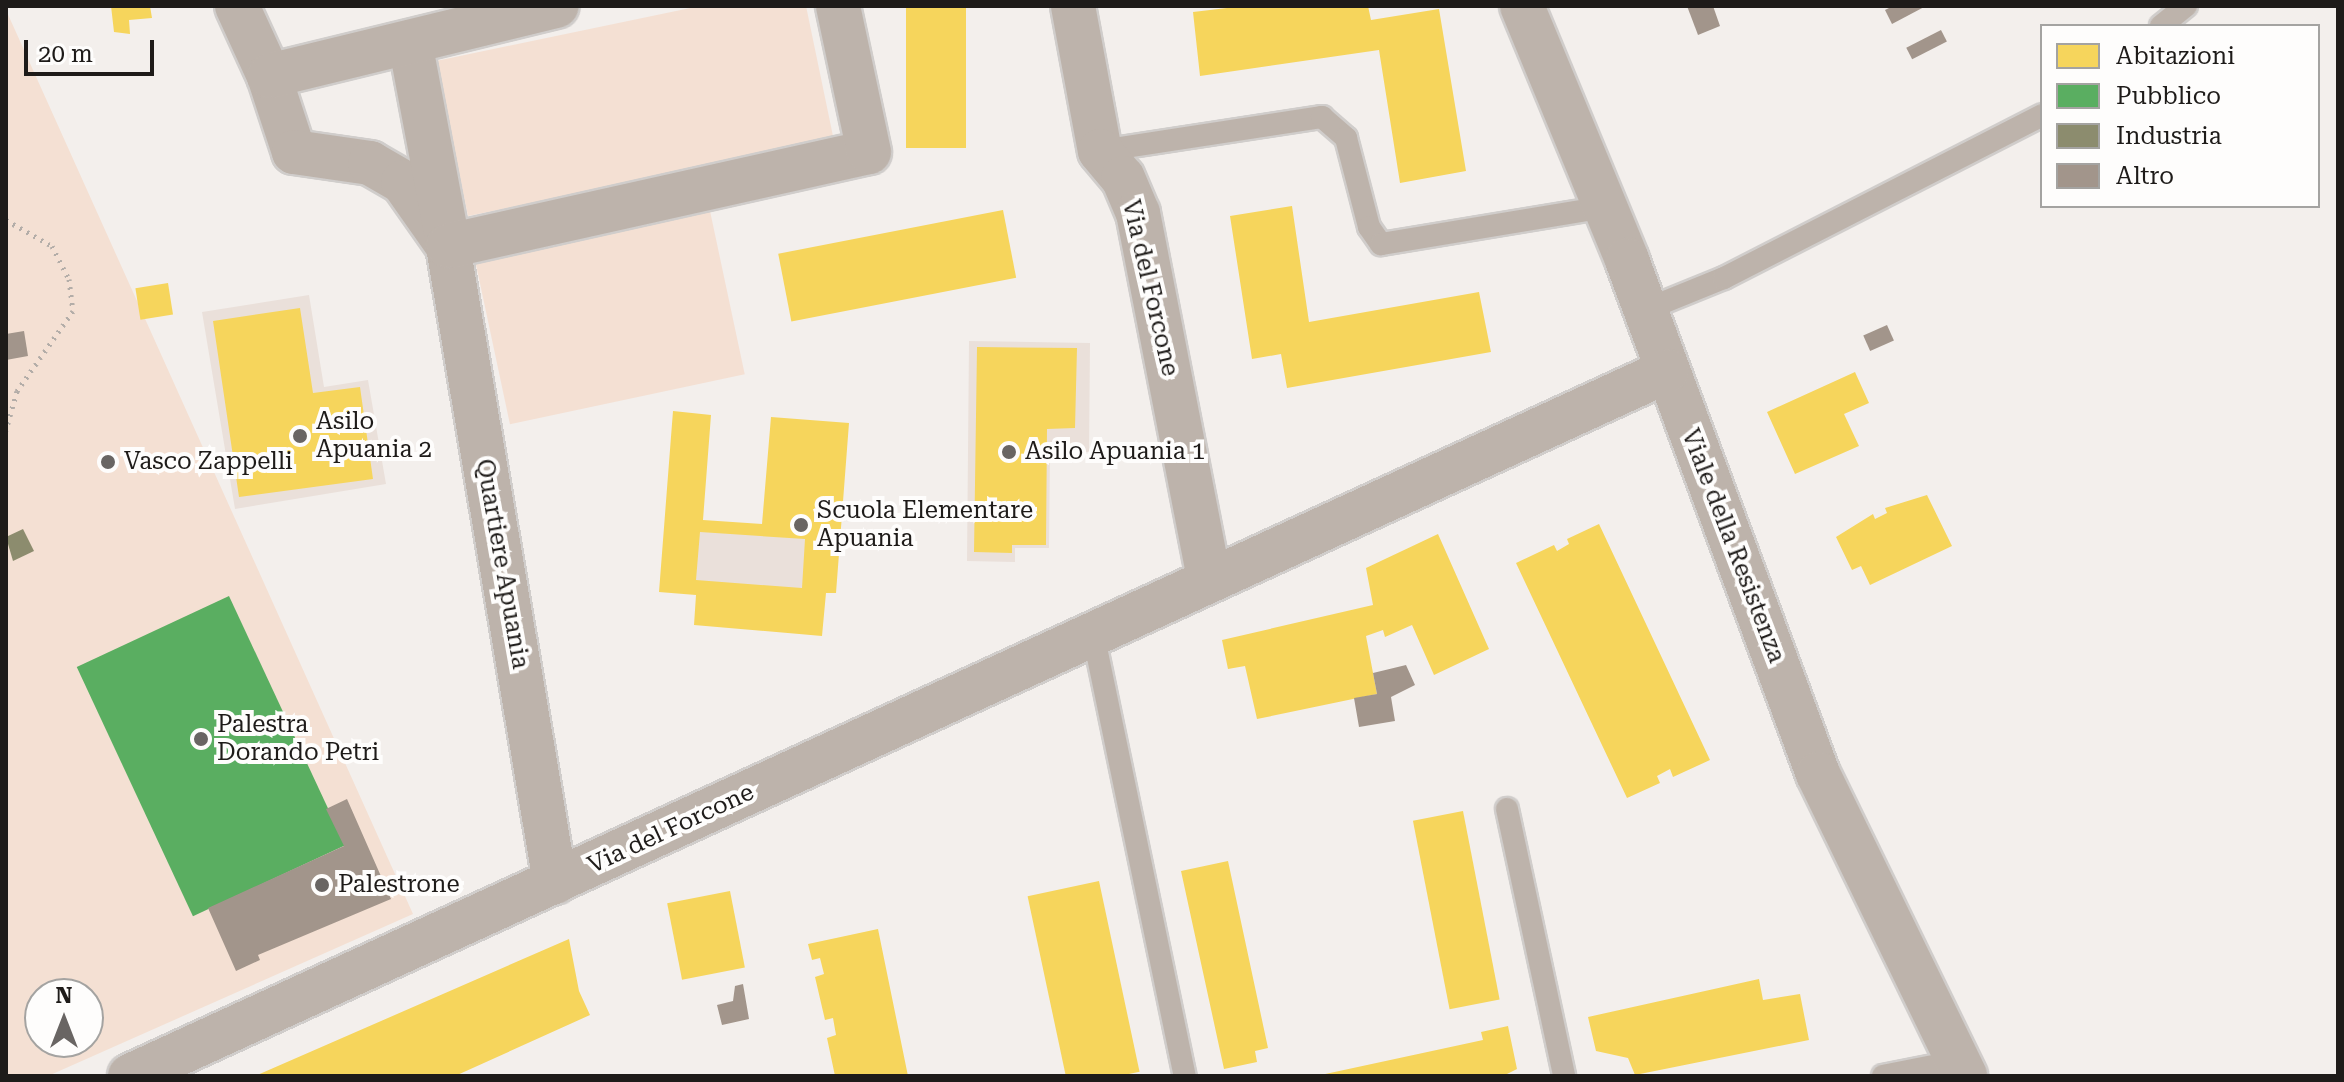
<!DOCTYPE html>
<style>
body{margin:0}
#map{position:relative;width:2344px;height:1082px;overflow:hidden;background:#f3efec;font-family:"Roboto Serif",serif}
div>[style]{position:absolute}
.built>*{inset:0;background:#eae0da}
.green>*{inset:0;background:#f4e0d3;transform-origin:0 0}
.homes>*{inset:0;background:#f6d55c;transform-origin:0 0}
.public>*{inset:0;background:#5aae61;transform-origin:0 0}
.industry>*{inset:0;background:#8c8c6e}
.building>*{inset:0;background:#a2958b;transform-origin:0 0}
.path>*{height:5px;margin-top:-2.5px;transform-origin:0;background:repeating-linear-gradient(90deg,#b3ada8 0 2px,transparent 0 8px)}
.roads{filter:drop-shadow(2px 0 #d0cdcb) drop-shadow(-2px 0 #d0cdcb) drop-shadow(0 2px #d0cdcb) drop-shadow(0 -2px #d0cdcb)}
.lane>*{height:22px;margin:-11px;padding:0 11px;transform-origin:11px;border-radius:11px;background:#bdb3ab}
.street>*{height:44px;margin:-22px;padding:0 22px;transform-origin:22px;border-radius:22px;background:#bdb3ab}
.dots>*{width:22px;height:22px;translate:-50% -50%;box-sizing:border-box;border:4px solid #fefdfc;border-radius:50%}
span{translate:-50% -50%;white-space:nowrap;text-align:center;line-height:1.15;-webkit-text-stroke:8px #fefdfc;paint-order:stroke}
.street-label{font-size:24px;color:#1e1b19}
.poi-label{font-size:24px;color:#1e1b19}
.left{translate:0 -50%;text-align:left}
.frame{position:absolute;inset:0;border:8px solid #1e1b19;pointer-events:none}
.legend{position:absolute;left:2040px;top:24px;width:280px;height:184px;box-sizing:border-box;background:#fefdfc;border:2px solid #a4a3a1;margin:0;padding:10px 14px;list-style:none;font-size:24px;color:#1e1b19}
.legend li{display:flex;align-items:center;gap:16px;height:40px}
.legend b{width:40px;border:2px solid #a4a3a1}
.north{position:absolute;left:24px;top:978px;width:80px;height:80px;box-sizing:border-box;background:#fefdfc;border:2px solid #a4a3a1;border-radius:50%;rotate:0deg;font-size:22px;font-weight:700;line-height:32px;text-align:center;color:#1e1b19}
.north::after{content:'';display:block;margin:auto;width:28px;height:36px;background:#696563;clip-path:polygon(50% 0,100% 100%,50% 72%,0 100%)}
.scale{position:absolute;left:24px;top:40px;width:130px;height:36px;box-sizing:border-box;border:4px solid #1e1b19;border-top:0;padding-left:10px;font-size:24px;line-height:28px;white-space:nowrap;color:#1e1b19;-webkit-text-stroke:6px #fefdfc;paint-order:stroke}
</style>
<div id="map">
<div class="built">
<i style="clip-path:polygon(309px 295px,324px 387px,368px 380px,386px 484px,235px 509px,202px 312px)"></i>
<i style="clip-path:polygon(969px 341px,1090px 343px,1089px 452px,1050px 452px,1049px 548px,1015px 548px,1015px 562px,967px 561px)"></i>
<i style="clip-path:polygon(773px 420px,833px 590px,661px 590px,701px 523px,764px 528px)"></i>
</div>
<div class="green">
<i style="clip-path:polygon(700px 6px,806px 6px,834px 141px,468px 216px,436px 61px)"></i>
<i style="clip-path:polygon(evenodd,6px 10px,413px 914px,48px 1076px,6px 1076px,6px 10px,40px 994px,88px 994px,88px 1042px,40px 1042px,40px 994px)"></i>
<i style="left:710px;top:211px;width:167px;height:240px;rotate:78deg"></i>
</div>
<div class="homes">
<i style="clip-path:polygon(111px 6px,150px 6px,152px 18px,129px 20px,130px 34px,114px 32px)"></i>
<i style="left:906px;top:6px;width:60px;height:142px"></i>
<i style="clip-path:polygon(1244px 6px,1368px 6px,1371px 20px,1439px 9px,1466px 171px,1400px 183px,1379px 50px,1200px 76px,1193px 12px)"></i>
<i style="clip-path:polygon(1292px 206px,1309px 322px,1479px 292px,1491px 352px,1287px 388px,1281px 354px,1252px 359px,1230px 216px)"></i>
<i style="left:1003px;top:210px;width:69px;height:229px;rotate:79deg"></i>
<i style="left:168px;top:283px;width:32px;height:33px;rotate:81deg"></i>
<i style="clip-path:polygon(300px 308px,313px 393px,360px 387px,373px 479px,239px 497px,213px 321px)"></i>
<i style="clip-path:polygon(977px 347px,1077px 348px,1075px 428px,1047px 429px,1046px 545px,1012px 545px,1012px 553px,974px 552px)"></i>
<i style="clip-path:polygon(1855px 372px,1869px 403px,1844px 414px,1859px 446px,1795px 474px,1767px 412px)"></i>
<i style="clip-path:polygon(evenodd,673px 411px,711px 415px,703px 520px,762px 524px,771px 417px,849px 423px,836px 593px,826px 593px,822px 636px,694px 625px,696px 595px,659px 592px,673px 411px,700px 532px,805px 539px,802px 588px,696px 580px,700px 532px)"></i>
<i style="clip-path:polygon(1927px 495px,1952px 546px,1870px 585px,1861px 566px,1852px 570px,1836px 537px,1873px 514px,1875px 519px,1887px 513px,1885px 508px)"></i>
<i style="clip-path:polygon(1599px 524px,1710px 760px,1673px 777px,1670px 769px,1657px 776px,1660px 783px,1627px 798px,1516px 563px,1554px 545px,1557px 551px,1569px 544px,1567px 539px)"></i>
<i style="clip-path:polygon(1438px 534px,1489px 649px,1434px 675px,1412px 625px,1385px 637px,1383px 630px,1366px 636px,1377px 694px,1257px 719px,1245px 666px,1228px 669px,1222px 640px,1373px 605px,1366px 568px)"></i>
<i style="left:1463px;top:811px;width:192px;height:51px;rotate:79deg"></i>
<i style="clip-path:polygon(1228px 861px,1268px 1048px,1255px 1051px,1257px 1062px,1224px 1069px,1181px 871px)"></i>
<i style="left:1099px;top:881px;width:195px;height:73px;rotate:78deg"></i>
<i style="left:730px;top:891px;width:78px;height:64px;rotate:79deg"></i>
<i style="clip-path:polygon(878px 929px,908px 1076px,835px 1076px,827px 1038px,836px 1035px,833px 1018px,825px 1020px,815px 977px,824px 974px,820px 958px,812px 960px,808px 944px)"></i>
<i style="clip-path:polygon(569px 939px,579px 991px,590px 1015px,455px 1076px,255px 1076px)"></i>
<i style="clip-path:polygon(1759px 979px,1763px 1000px,1800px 994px,1809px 1040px,1635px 1075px,1628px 1058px,1596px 1051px,1588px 1017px)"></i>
<i style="clip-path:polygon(1508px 1026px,1517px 1069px,1503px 1076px,1316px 1076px,1483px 1040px,1481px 1032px)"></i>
</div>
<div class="public">
<i style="left:229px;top:596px;width:275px;height:168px;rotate:65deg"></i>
</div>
<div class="industry">
<i style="clip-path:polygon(23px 529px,34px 551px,13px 561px,6px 537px)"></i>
</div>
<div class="building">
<i style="clip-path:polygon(1687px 6px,1713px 6px,1720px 26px,1698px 35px)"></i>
<i style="clip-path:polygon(1893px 6px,1926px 6px,1892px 24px,1885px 10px)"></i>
<i style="left:1941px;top:30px;width:13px;height:39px;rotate:63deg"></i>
<i style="left:1887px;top:325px;width:17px;height:26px;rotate:66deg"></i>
<i style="clip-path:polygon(24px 331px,28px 356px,6px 360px,6px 334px)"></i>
<i style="clip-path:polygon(1406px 665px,1415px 685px,1391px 697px,1395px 721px,1359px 727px,1354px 698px,1377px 694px,1373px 673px)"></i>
<i style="clip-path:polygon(347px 799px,391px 899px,258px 955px,260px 960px,236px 971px,208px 908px,344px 846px,326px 809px)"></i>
<i style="clip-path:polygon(743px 984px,749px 1019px,722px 1025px,717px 1005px,733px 1001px,735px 986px)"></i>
</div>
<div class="path">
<i style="left:6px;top:220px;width:53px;rotate:29.5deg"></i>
<i style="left:52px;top:246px;width:37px;rotate:63deg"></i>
<i style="left:69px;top:279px;width:32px;rotate:83deg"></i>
<i style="left:73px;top:311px;width:98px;rotate:125deg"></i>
<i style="left:17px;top:391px;width:41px;rotate:105.8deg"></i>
</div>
<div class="roads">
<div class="lane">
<i style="left:2161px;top:26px;width:32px;rotate:-39deg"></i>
<i style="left:1100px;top:151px;width:225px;rotate:-8.7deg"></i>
<i style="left:1322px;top:117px;width:32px;rotate:41deg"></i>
<i style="left:1346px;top:138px;width:92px;rotate:75.5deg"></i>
<i style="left:1369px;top:227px;width:21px;rotate:55deg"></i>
<i style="left:1381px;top:244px;width:226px;rotate:-9.4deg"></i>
<i style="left:1645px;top:310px;width:85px;rotate:-22.1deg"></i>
<i style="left:1724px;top:278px;width:357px;rotate:-27.1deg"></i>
<i style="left:1093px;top:633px;width:452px;rotate:78.3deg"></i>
<i style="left:1507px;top:809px;width:273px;rotate:77.9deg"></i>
<i style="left:1883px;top:1076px;width:76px;rotate:-11.3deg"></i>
</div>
<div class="street">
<i style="left:237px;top:6px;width:77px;rotate:65.4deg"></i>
<i style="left:269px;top:76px;width:80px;rotate:71.8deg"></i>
<i style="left:294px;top:152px;width:77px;rotate:8.2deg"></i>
<i style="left:370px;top:163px;width:38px;rotate:30deg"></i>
<i style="left:403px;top:182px;width:78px;rotate:54.9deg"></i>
<i style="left:1073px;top:6px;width:147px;rotate:79.5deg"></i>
<i style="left:1100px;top:151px;width:35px;rotate:50deg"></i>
<i style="left:1123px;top:178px;width:38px;rotate:67deg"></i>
<i style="left:1138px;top:213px;width:372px;rotate:79deg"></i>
<i style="left:1522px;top:6px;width:275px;rotate:67.5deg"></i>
<i style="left:1627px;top:260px;width:548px;rotate:69.62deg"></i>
<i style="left:1818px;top:774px;width:336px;rotate:64deg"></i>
<i style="left:410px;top:42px;width:193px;rotate:79.3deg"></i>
<i style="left:269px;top:76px;width:296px;rotate:-13.7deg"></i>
<i style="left:555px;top:882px;width:645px;rotate:-99.55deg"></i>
<i style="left:448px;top:246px;width:431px;rotate:-12.6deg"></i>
<i style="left:869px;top:152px;width:149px;rotate:-102deg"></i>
<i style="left:130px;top:1076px;width:1691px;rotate:-24.64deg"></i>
</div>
</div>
<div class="dots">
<i style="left:300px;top:436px;background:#696563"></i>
<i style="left:1009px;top:452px;background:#696563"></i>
<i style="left:108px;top:462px;background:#696563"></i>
<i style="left:801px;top:525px;background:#696563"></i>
<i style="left:201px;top:739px;background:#696563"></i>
<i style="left:322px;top:885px;background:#696563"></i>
</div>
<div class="street-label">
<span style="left:1150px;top:288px;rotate:77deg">Via del Forcone</span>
<span style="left:1733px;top:546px;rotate:69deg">Viale della Resistenza</span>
<span style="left:502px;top:564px;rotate:80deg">Quartiere Apuania</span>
<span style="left:671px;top:829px;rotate:-25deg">Via del Forcone</span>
</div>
<div class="poi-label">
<span class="left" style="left:316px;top:436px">Asilo<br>Apuania 2</span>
<span class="left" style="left:1025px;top:452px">Asilo Apuania 1</span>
<span class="left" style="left:124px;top:462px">Vasco Zappelli</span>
<span class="left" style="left:817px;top:525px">Scuola Elementare<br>Apuania</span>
<span class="left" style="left:217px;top:739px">Palestra<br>Dorando Petri</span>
<span class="left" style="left:338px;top:885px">Palestrone</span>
</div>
<div class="frame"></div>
<ul class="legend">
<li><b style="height:22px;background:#f6d55c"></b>Abitazioni</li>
<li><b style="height:22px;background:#5aae61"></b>Pubblico</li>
<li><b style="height:22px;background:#8c8c6e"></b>Industria</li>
<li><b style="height:22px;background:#a2958b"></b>Altro</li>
</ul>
<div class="north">N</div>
<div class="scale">20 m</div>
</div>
